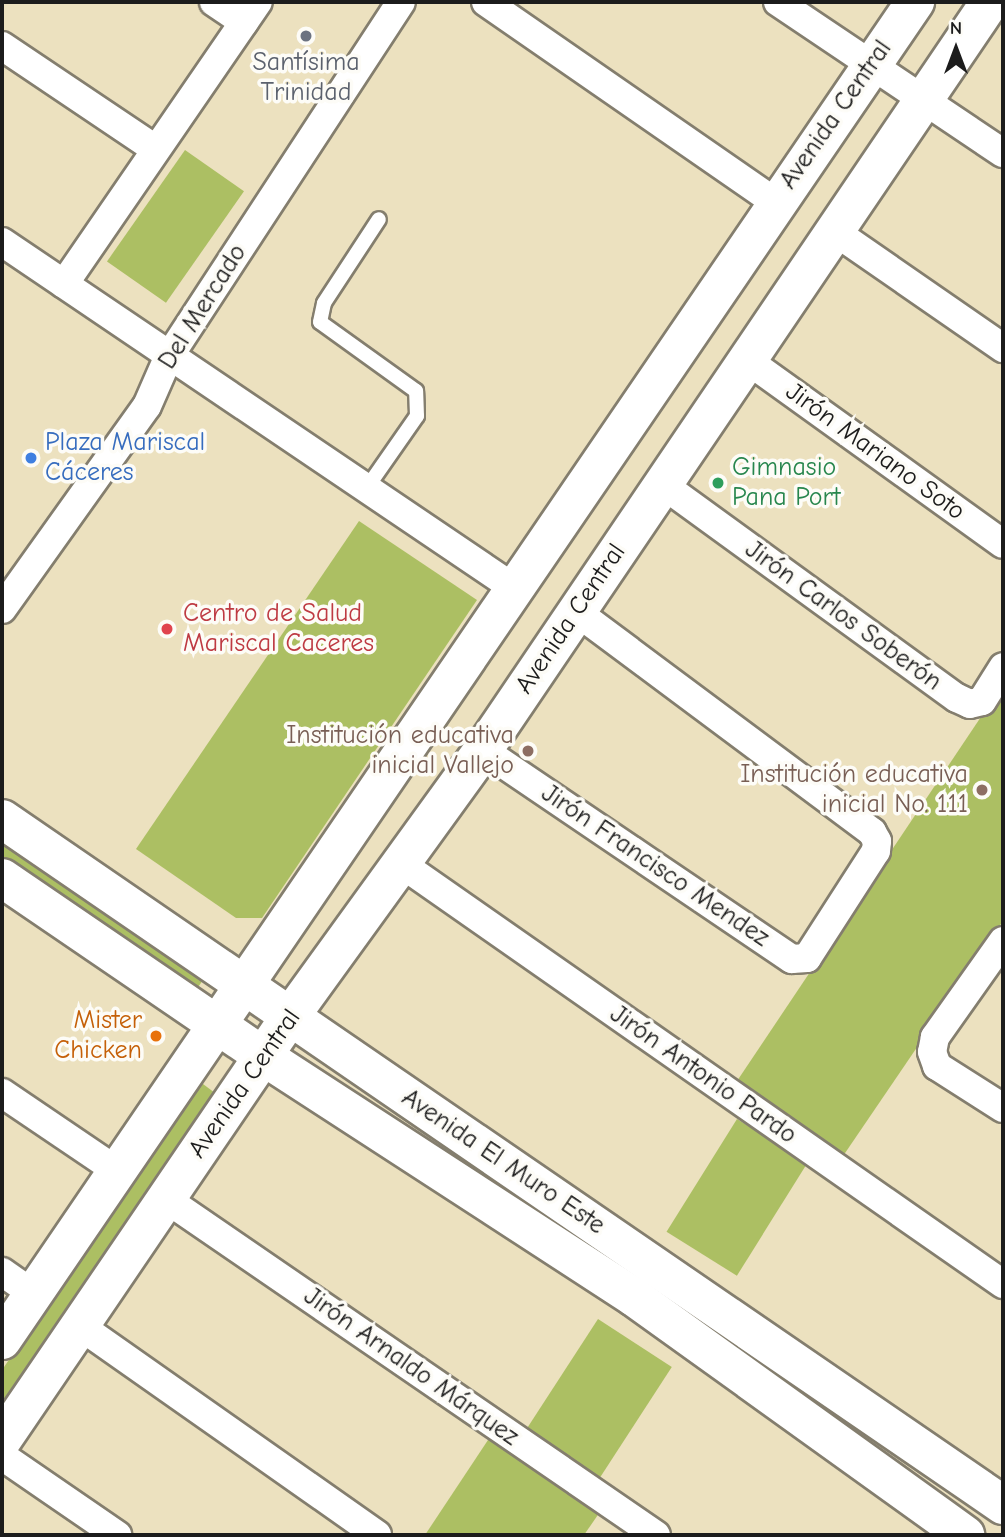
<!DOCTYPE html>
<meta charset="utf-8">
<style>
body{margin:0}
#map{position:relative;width:1005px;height:1537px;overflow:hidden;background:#ece1bf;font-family:"Comic Neue",sans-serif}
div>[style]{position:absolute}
.green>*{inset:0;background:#acbf63;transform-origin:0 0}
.roads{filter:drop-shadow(2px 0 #847e6e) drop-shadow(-2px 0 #847e6e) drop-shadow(0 2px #847e6e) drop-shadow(0 -2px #847e6e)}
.lane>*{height:14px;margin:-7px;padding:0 7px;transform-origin:7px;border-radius:7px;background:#fff}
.street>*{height:28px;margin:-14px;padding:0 14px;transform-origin:14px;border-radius:14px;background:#fff}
.secondary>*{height:38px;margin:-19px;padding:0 19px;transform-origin:19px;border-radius:19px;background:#fff}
.dots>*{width:19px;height:19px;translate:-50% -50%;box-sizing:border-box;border:4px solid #fdfcf7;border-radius:50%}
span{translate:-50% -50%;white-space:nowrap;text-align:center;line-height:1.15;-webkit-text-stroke:7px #fdfcf7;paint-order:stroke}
.worship-label{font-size:26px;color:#5b616d}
.street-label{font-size:26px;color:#1c1c1c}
.shop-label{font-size:26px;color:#366cbe}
.left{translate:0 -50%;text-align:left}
.leisure-label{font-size:26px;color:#27864d}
.health-label{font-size:26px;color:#be3a42}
.education-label{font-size:26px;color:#785e54}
.right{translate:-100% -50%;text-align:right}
.food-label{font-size:26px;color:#c56008}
.frame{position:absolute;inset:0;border:4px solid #1c1c1c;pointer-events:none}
.north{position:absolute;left:921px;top:14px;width:70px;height:70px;-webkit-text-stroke:5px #fdfcf7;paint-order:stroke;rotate:0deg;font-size:19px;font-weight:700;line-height:28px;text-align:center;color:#1c1c1c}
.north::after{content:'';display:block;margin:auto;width:24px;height:32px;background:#1c1c1c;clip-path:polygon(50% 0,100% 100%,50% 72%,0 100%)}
</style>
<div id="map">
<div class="green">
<i style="left:185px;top:150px;width:72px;height:136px;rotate:35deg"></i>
<i style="clip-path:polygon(359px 521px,477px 600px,262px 918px,236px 918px,136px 849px)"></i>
<i style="clip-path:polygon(1003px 684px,1003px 921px,841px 1159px,733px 1087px)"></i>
<i style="left:2px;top:838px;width:246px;height:27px;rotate:34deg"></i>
<i style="clip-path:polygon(199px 1081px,215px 1093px,2px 1408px,2px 1370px)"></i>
<i style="left:737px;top:1119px;width:83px;height:133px;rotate:32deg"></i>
<i style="left:598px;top:1319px;width:88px;height:133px;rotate:33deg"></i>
<i style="clip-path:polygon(492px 1434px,602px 1509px,584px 1535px,425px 1535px)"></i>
</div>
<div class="roads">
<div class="lane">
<i style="left:366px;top:489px;width:89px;rotate:-55.1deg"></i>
<i style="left:417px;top:416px;width:25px;rotate:-92deg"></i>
<i style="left:416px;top:391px;width:118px;rotate:-144.3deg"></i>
<i style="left:320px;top:322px;width:19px;rotate:-78deg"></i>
<i style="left:324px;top:303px;width:100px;rotate:-56.8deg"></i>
</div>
<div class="street">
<i style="left:214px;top:2px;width:36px;rotate:34deg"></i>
<i style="left:486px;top:2px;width:351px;rotate:34.7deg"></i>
<i style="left:778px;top:2px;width:271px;rotate:33.9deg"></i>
<i style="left:2px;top:46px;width:184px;rotate:33.9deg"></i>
<i style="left:834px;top:231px;width:206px;rotate:34.7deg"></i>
<i style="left:2px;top:242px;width:618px;rotate:34.05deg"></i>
<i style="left:64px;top:284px;width:342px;rotate:-55.5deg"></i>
<i style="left:747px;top:360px;width:315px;rotate:35.7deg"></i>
<i style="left:662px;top:484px;width:364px;rotate:36deg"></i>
<i style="left:957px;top:698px;width:14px;rotate:25deg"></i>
<i style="left:970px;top:704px;width:12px;rotate:-14deg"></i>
<i style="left:982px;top:701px;width:40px;rotate:-58deg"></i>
<i style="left:2px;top:609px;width:249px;rotate:-54.5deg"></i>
<i style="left:147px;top:406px;width:52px;rotate:-66.4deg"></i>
<i style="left:168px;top:358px;width:425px;rotate:-56.8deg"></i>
<i style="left:483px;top:750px;width:373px;rotate:34.1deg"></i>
<i style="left:792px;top:959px;width:15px;rotate:-4deg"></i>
<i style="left:807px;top:958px;width:127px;rotate:-57.2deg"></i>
<i style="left:876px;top:851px;width:10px;rotate:-84deg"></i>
<i style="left:877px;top:841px;width:10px;rotate:-119deg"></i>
<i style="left:872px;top:832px;width:369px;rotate:-143.3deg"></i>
<i style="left:403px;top:865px;width:732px;rotate:34.93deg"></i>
<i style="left:1003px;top:941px;width:118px;rotate:125.3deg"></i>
<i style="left:935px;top:1037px;width:15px;rotate:101deg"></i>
<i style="left:932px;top:1052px;width:15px;rotate:70deg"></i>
<i style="left:937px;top:1066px;width:78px;rotate:32.5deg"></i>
<i style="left:2px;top:1093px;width:143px;rotate:34.1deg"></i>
<i style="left:166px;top:1199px;width:594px;rotate:34.44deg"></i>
<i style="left:2px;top:1272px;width:39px;rotate:35deg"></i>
<i style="left:80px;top:1326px;width:363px;rotate:35.1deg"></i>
<i style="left:2px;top:1456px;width:140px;rotate:34.5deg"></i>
</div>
<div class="secondary">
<i style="left:2px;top:819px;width:1214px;rotate:34.42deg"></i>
<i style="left:2px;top:878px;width:316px;rotate:34.3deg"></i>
<i style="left:263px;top:1056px;width:442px;rotate:33deg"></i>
<i style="left:634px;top:1297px;width:408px;rotate:35.7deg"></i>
<i style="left:2px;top:1340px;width:1620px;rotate:-55.69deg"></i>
<i style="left:2px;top:1440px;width:510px;rotate:-55.78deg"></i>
<i style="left:289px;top:1018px;width:331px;rotate:-54.1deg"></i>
<i style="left:483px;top:750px;width:904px;rotate:-55.87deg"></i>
</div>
</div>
<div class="dots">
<i style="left:306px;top:36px;background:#6b7280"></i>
<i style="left:31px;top:458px;background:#3f7fe0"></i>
<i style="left:718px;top:483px;background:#2e9e5b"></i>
<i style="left:167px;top:629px;background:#e0444e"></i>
<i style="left:528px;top:751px;background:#8d6e63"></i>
<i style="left:982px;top:790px;background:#8d6e63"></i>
<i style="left:156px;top:1036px;background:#e8710a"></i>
</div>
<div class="worship-label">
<span style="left:306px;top:78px">Santísima<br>Trinidad</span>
</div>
<div class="street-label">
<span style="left:836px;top:115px;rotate:-55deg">Avenida Central</span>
<span style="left:203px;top:307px;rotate:-58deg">Del Mercado</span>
<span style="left:875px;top:452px;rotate:36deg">Jirón Mariano Soto</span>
<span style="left:843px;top:616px;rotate:36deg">Jirón Carlos Soberón</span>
<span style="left:571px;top:619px;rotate:-56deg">Avenida Central</span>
<span style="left:655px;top:866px;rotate:34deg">Jirón Francisco Mendez</span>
<span style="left:703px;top:1075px;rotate:35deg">Jirón Antonio Pardo</span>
<span style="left:245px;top:1084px;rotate:-55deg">Avenida Central</span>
<span style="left:503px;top:1162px;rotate:34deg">Avenida El Muro Este</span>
<span style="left:411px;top:1367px;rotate:35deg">Jirón Arnaldo Márquez</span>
</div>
<div class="shop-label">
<span class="left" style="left:45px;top:458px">Plaza Mariscal<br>Cáceres</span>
</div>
<div class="leisure-label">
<span class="left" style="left:732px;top:483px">Gimnasio<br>Pana Port</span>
</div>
<div class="health-label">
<span class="left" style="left:183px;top:629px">Centro de Salud<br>Mariscal Caceres</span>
</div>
<div class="education-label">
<span class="right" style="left:514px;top:751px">Institución educativa<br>inicial Vallejo</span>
<span class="right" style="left:968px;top:790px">Institución educativa<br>inicial No. 111</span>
</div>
<div class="food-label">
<span class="right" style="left:142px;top:1036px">Mister<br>Chicken</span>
</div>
<div class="frame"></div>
<div class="north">N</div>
</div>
